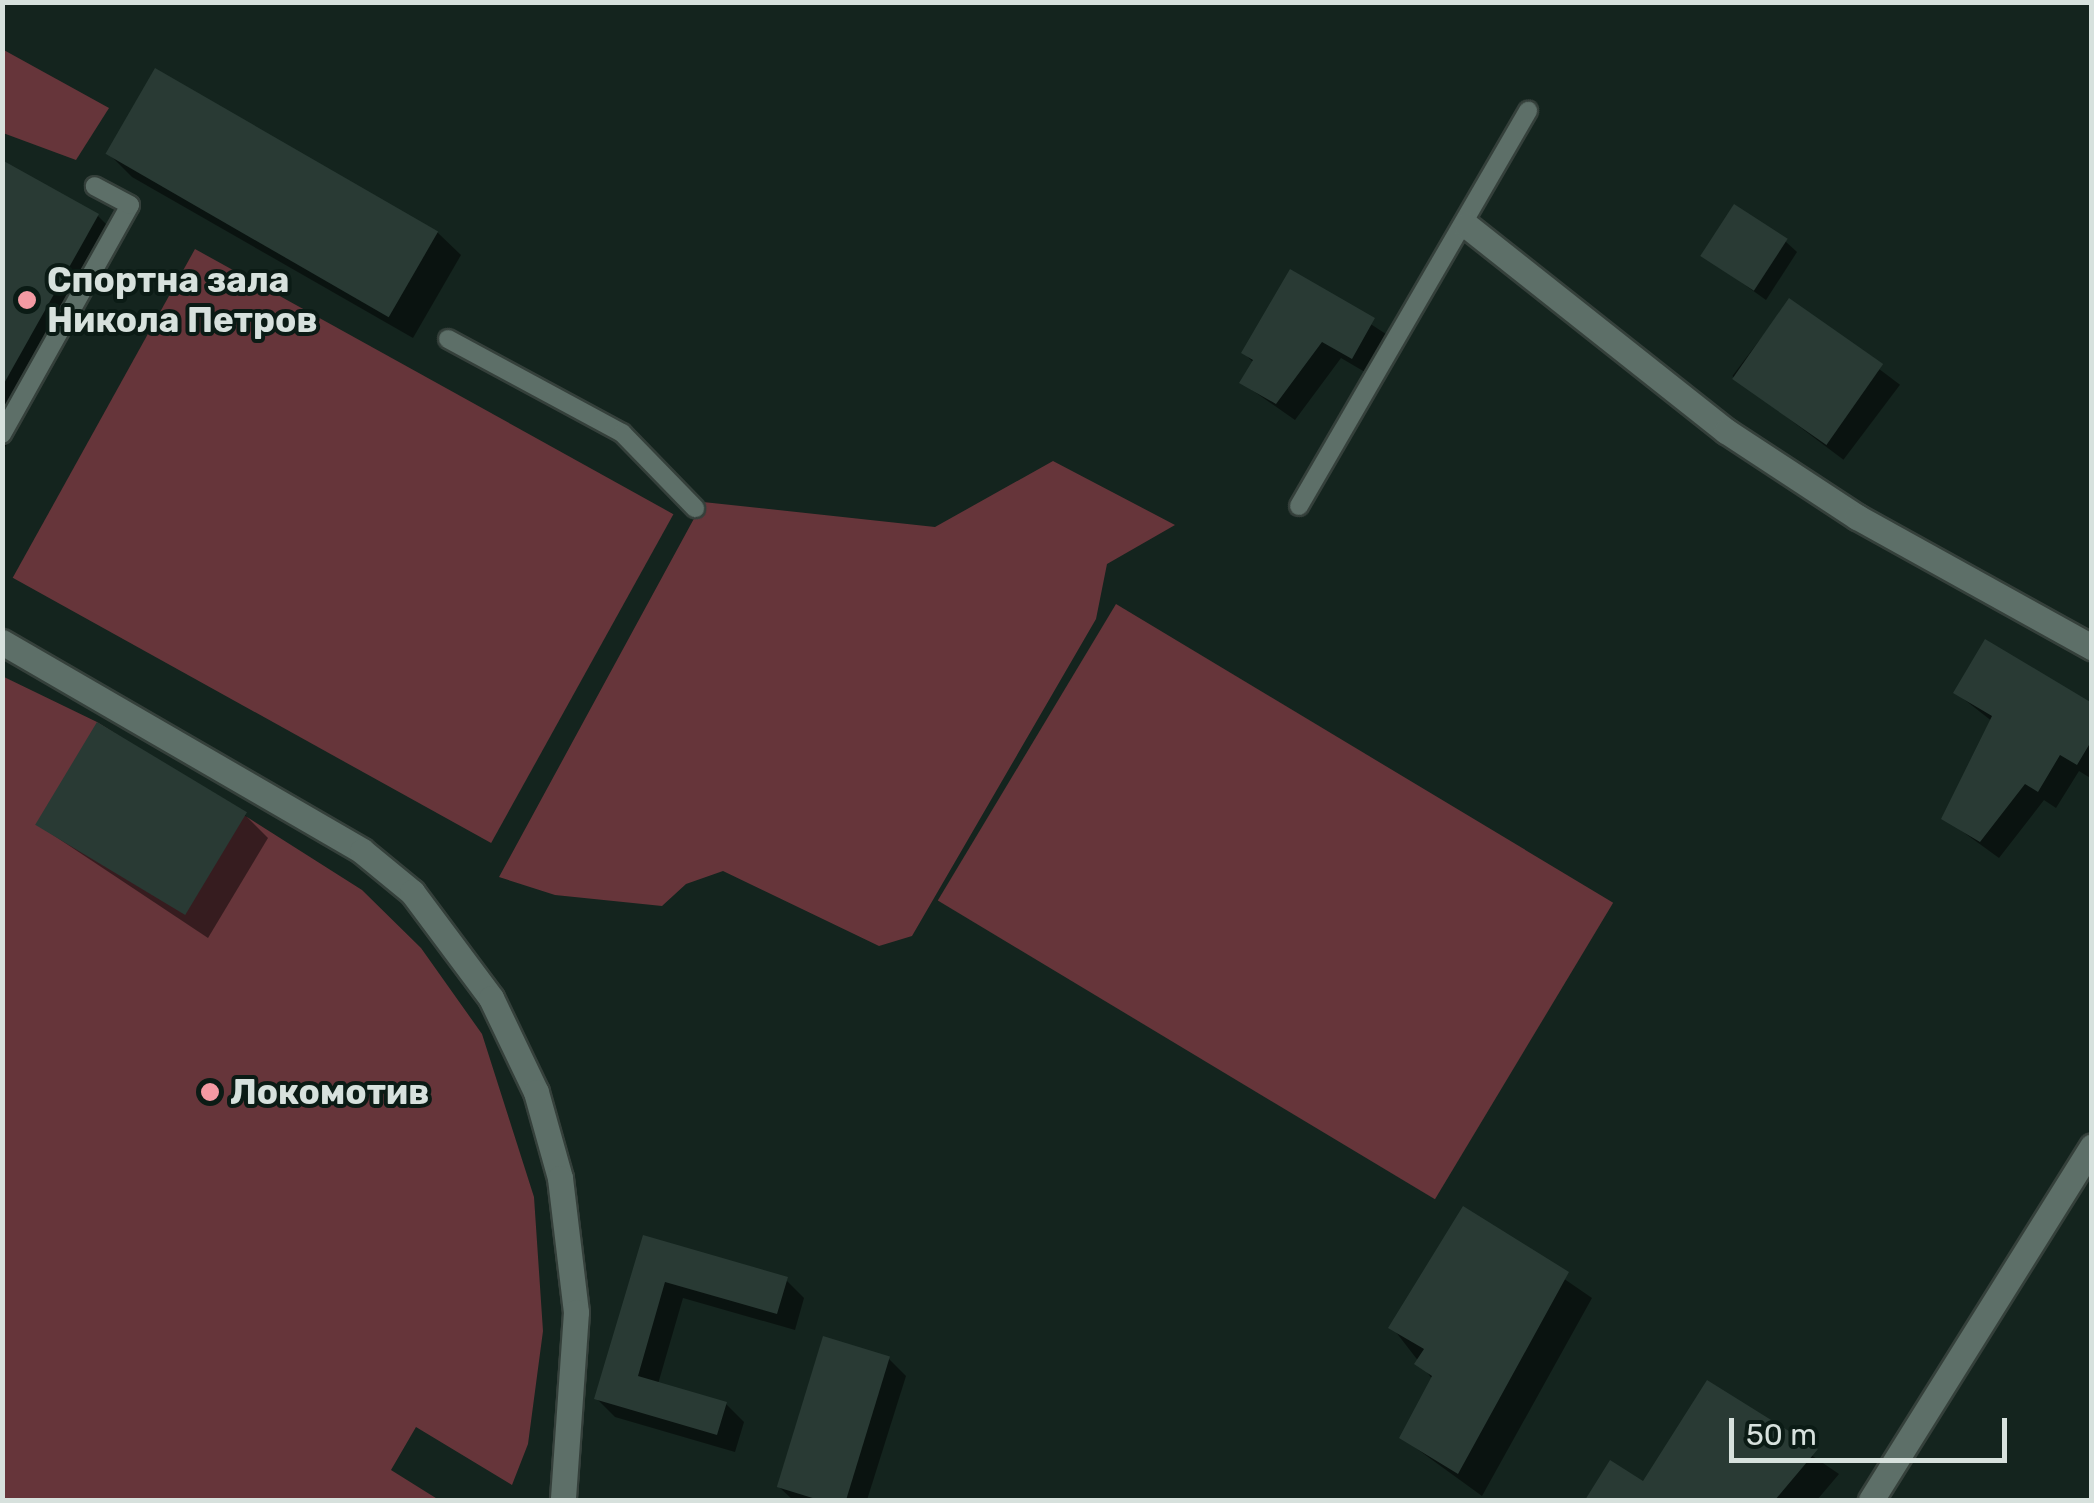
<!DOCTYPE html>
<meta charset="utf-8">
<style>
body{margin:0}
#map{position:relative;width:2094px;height:1503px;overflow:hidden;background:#14241e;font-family:Rubik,sans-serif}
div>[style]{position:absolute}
.green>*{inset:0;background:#66353a;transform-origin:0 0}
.shadow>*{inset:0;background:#0007;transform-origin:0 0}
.building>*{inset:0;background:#293a34;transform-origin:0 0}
.roads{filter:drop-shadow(2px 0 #35403b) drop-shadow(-2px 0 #35403b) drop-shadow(0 2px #35403b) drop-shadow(0 -2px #35403b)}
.lane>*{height:18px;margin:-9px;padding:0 9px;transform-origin:9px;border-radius:9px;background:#5d6f68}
.street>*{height:25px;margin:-12.5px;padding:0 12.5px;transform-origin:12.5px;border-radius:12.5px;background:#5d6f68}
.dots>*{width:28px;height:28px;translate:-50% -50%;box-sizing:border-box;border:5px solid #0b1b15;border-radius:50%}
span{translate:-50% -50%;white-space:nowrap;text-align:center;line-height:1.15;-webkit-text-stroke:8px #0b1b15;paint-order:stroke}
.poi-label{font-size:35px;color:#d7e1dd;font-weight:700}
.left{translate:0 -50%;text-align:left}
.frame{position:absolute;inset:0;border:5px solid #d7e1dd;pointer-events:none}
.scale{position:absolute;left:1729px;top:1418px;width:278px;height:45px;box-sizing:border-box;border:5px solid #d7e1dd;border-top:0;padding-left:12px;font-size:30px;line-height:35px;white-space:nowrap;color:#d7e1dd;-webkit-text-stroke:8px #0b1b15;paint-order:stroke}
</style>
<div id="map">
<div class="green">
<i style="clip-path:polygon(2px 49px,109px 108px,76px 160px,3px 133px)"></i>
<i style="left:195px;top:249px;width:547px;height:376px;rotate:29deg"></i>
<i style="clip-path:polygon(1053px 461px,1175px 525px,1107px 564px,1096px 619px,912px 936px,879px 946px,723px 871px,686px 884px,662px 906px,555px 895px,499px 877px,703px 502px,935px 527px)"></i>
<i style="left:1116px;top:604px;width:580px;height:346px;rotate:31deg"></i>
<i style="clip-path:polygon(2px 676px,97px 722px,362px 890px,421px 948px,482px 1034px,534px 1197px,543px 1331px,528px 1444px,512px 1485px,416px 1427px,391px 1470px,439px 1500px,3px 1500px)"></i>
</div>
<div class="shadow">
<i style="clip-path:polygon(109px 154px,437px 232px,461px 255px,413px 338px,132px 177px)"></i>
<i style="clip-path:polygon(2px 163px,98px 216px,121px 239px,2px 453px)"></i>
<i style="clip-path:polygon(1785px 241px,1797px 252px,1766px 300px,1703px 255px)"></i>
<i style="clip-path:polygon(1291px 272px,1392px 338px,1370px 375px,1341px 358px,1295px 420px,1242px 383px,1254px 363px,1244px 353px)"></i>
<i style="left:1789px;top:301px;width:139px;height:94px;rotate:37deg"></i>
<i style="clip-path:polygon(1956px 693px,2092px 705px,2092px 779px,2079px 771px,2056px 808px,2044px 800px,1999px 858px,1944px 818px,1993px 722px)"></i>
<i style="clip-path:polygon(245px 815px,268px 838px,208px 938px,38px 825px)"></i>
<i style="clip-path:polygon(1464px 1210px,1592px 1298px,1482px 1496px,1402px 1438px,1433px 1380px,1392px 1327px)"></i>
<i style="clip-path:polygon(645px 1238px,786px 1280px,804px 1298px,795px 1330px,683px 1298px,658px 1384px,726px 1404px,744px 1422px,735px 1452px,615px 1417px,597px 1399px)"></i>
<i style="clip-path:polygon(888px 1358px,906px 1376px,867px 1500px,793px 1500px,779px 1487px)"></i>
<i style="clip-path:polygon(1707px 1384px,1839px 1474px,1817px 1500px,1588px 1500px,1611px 1464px,1644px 1485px)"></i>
</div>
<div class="building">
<i style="left:155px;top:68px;width:327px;height:99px;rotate:30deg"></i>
<i style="clip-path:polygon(2px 160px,99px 214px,2px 387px)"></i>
<i style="left:1734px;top:204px;width:64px;height:62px;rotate:33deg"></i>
<i style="clip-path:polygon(1290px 269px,1375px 318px,1352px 359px,1322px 342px,1276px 404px,1239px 383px,1253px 360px,1241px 353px)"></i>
<i style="left:1789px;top:298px;width:115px;height:99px;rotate:35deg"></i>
<i style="clip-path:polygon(1985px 639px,2092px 703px,2092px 740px,2077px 765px,2060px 755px,2038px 792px,2025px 784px,1980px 842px,1941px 819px,1992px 716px,1953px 693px)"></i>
<i style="left:97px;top:722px;width:175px;height:120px;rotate:31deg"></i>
<i style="clip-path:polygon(1463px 1206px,1569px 1272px,1458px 1474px,1399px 1438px,1432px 1376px,1414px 1364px,1424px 1349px,1388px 1328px)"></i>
<i style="clip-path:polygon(643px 1235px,788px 1277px,777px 1314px,665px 1282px,638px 1376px,727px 1402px,717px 1435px,594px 1399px)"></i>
<i style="left:823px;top:1336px;width:70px;height:158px;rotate:17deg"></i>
<i style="clip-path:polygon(1707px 1380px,1818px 1449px,1775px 1500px,1585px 1500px,1610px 1460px,1643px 1481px)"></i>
</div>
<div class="roads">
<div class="lane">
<i style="left:448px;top:339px;width:198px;rotate:28.4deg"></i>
<i style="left:622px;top:433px;width:105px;rotate:45.8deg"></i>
<i style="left:2px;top:434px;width:262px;rotate:-60.8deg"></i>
<i style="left:130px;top:205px;width:40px;rotate:-152deg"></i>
<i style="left:1299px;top:506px;width:457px;rotate:-59.9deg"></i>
</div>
<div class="street">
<i style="left:1466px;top:225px;width:332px;rotate:38.4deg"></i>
<i style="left:1726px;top:431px;width:157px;rotate:33.3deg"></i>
<i style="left:1857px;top:517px;width:269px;rotate:29deg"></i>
<i style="left:2px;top:642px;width:416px;rotate:30.1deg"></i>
<i style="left:362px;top:851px;width:65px;rotate:39.4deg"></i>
<i style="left:412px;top:892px;width:132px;rotate:53.3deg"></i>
<i style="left:491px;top:998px;width:104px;rotate:64.4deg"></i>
<i style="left:536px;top:1092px;width:89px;rotate:74.4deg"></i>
<i style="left:560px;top:1178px;width:135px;rotate:83.2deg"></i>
<i style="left:576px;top:1312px;width:188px;rotate:94deg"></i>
<i style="left:1871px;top:1500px;width:417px;rotate:-58deg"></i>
</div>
</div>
<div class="dots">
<i style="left:27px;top:300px;background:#f49aa3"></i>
<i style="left:210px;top:1092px;background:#f49aa3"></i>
</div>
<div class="poi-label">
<span class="left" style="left:47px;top:300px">Спортна зала<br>Никола Петров</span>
<span class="left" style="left:230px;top:1092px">Локомотив</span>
</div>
<div class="frame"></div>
<div class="scale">50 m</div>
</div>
